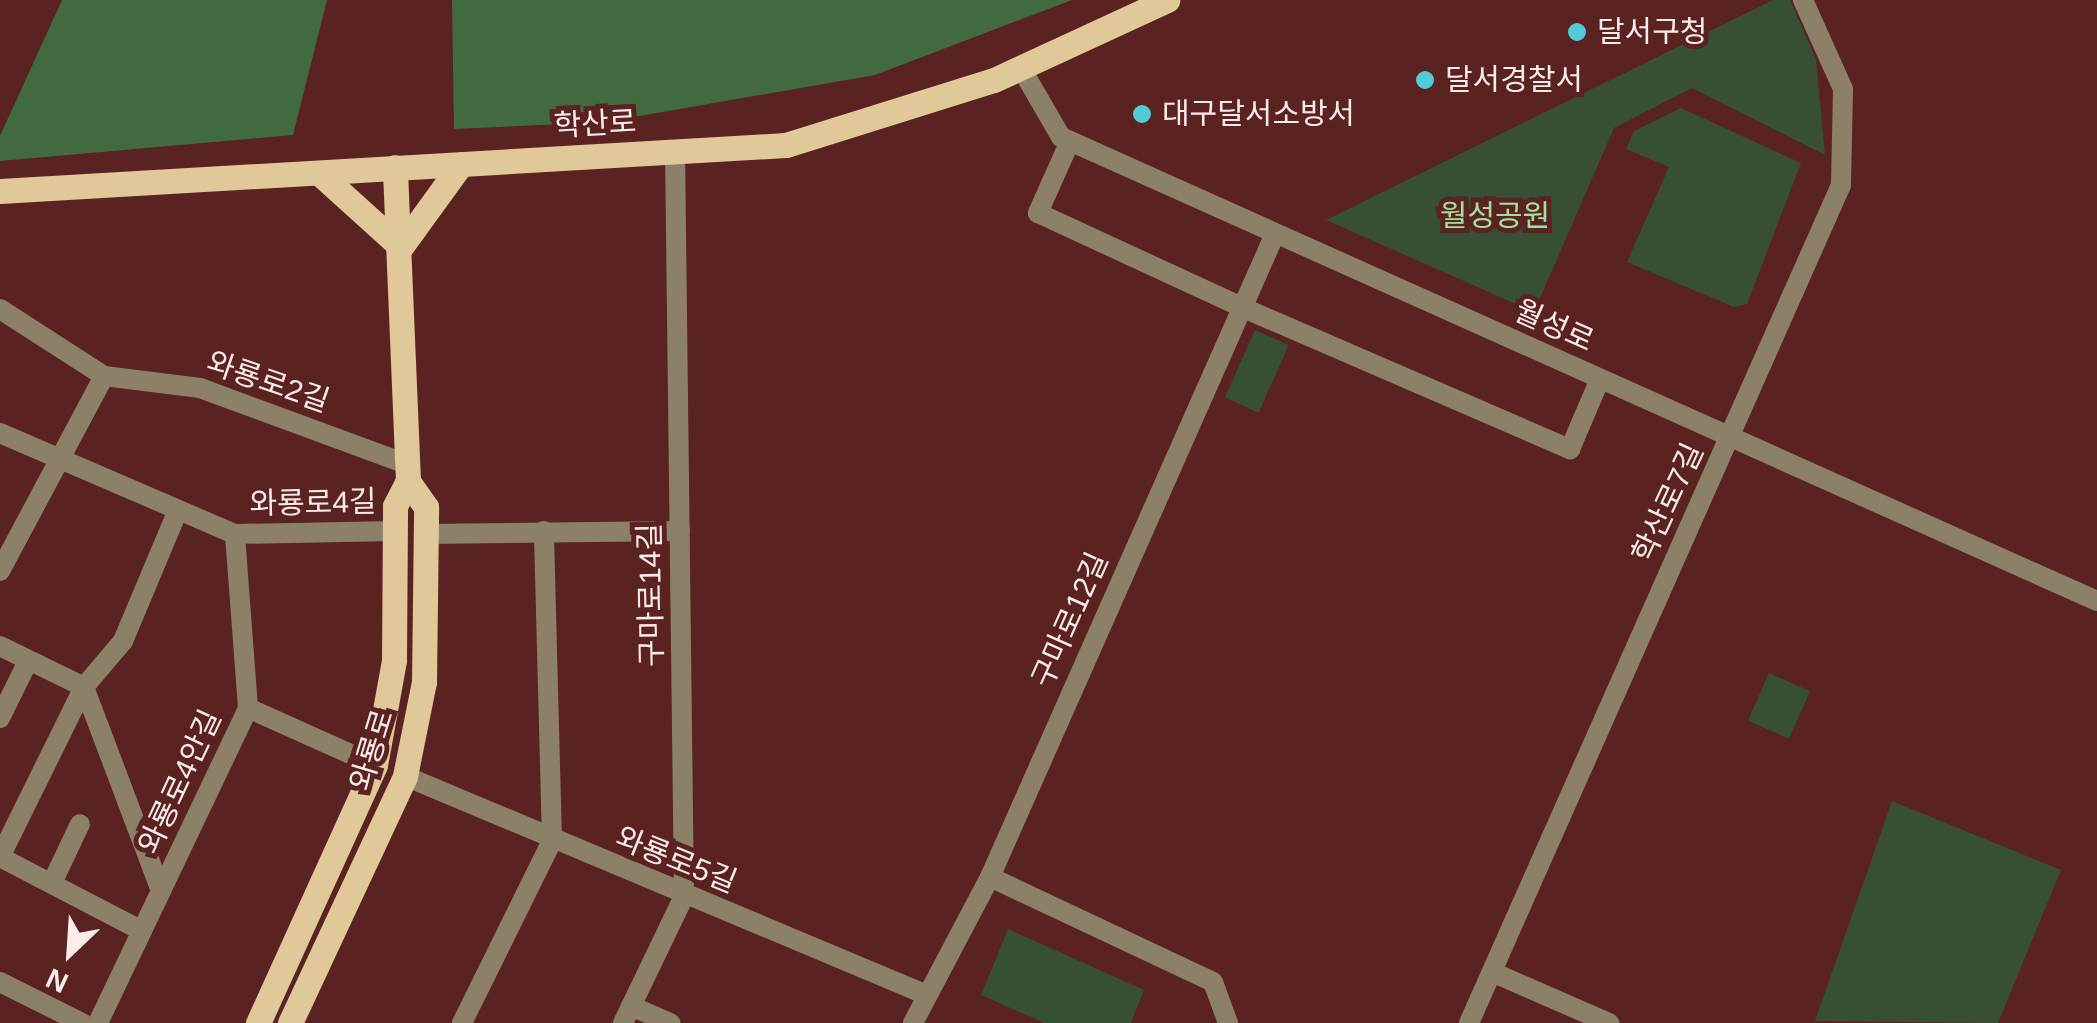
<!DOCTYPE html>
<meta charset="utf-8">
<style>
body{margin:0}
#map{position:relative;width:2097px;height:1023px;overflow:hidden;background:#5b2222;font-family:Arial,"Noto Sans KR",sans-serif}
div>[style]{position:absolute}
.green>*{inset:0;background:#364f35;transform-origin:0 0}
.forest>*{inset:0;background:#426a40}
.minor>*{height:20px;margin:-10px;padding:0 10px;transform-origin:10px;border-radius:10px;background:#8c8069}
.major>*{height:25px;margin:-12.5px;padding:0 12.5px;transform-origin:12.5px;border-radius:12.5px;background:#e0c898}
.dots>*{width:28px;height:28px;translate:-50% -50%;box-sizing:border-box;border:5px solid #5b2222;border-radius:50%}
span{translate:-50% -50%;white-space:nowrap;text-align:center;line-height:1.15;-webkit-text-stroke:10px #5b2222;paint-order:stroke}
.poi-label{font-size:30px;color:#fbecea}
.left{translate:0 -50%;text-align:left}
.street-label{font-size:30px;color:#fbecea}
.park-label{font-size:30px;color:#a2e09e}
.north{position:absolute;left:20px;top:903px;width:100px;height:100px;-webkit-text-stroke:8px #5b2222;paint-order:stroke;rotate:205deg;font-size:28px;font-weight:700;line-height:40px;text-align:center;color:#fbecea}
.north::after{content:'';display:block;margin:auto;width:35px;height:45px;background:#fbecea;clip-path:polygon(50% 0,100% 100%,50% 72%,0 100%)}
</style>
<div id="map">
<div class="green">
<i style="clip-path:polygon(1773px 0,1790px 0,1816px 59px,1825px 155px,1692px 88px,1614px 128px,1534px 312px,1326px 220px)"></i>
<i style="clip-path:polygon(1681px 108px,1801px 163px,1747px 304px,1734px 307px,1627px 262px,1669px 167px,1626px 149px,1634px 131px)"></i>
<i style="left:1255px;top:330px;width:37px;height:74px;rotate:24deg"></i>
<i style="left:1769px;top:673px;width:45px;height:52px;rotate:24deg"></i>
<i style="clip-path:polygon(1892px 801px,2061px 870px,1998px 1023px,1815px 1021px)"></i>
<i style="clip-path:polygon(1008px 929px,1144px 990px,1131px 1023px,1044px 1023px,981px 995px)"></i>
</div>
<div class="forest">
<i style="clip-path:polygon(62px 0,327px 0,293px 135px,0 161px,0 136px)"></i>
<i style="clip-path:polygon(452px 0,1072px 0,875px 75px,605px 122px,454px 129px)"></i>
</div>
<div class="minor">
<i style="left:1021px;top:68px;width:80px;rotate:59.9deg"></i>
<i style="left:1061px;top:137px;width:1135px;rotate:24.13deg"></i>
<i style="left:1070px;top:141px;width:79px;rotate:114deg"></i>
<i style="left:1038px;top:213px;width:221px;rotate:24.8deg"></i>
<i style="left:1239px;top:306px;width:361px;rotate:23.4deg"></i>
<i style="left:1570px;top:449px;width:76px;rotate:-66.8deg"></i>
<i style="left:0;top:309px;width:124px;rotate:32.8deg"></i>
<i style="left:104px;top:376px;width:97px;rotate:7.1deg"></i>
<i style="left:200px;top:388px;width:221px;rotate:20.2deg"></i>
<i style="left:0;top:433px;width:256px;rotate:23.3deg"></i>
<i style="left:235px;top:534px;width:160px;rotate:-1.1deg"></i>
<i style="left:426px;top:534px;width:254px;rotate:-0.7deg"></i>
<i style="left:0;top:571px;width:221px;rotate:-61.9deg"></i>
<i style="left:0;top:646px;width:93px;rotate:26deg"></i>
<i style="left:84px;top:687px;width:218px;rotate:69.3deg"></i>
<i style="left:248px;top:708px;width:139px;rotate:24.2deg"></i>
<i style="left:0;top:718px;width:64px;rotate:-63.8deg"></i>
<i style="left:405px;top:776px;width:566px;rotate:22.76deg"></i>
<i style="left:0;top:857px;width:190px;rotate:-63.7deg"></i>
<i style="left:84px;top:687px;width:60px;rotate:-49.7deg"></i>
<i style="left:123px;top:641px;width:137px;rotate:-67.2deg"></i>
<i style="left:0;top:857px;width:160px;rotate:27.5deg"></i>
<i style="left:990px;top:877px;width:246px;rotate:25.2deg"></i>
<i style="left:1213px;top:982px;width:44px;rotate:69.9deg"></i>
<i style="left:52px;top:883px;width:65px;rotate:-64.6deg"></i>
<i style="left:1492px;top:972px;width:128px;rotate:23.6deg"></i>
<i style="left:0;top:982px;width:92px;rotate:26.6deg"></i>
<i style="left:631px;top:1006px;width:43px;rotate:23.6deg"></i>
<i style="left:98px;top:1023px;width:349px;rotate:-64.5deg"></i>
<i style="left:248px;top:708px;width:174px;rotate:-94.3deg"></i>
<i style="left:462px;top:1023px;width:203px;rotate:-63.7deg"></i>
<i style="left:552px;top:841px;width:310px;rotate:-91.5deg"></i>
<i style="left:623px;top:1023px;width:141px;rotate:-64.3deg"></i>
<i style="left:684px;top:896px;width:744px;rotate:-90.69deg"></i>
<i style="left:913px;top:1023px;width:165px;rotate:-62.2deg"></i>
<i style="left:990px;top:877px;width:701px;rotate:-66.1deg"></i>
<i style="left:1469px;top:1023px;width:917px;rotate:-66.06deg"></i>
<i style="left:1841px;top:185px;width:96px;rotate:-88.8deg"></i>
<i style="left:1843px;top:89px;width:98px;rotate:-114.2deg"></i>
</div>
<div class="major">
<i style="left:319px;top:173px;width:110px;rotate:42.1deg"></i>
<i style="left:401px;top:247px;width:102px;rotate:-54.1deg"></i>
<i style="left:0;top:191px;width:787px;rotate:-3.35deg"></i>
<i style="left:786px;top:145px;width:218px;rotate:-17.4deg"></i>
<i style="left:994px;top:80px;width:191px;rotate:-24.8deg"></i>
<i style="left:258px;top:1023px;width:283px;rotate:-65.6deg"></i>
<i style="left:375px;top:765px;width:107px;rotate:-79.7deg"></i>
<i style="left:394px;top:660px;width:154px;rotate:-89.6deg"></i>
<i style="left:395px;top:506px;width:28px;rotate:-63deg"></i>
<i style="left:408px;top:481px;width:314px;rotate:-92.4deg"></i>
<i style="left:290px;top:1023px;width:272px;rotate:-65deg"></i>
<i style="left:405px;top:776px;width:96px;rotate:-78.6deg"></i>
<i style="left:424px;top:682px;width:175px;rotate:-89.3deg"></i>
<i style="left:426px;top:507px;width:32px;rotate:-125deg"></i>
</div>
<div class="dots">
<i style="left:1577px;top:32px;background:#52ccd6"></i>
<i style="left:1425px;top:80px;background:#52ccd6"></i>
<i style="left:1142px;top:114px;background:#52ccd6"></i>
</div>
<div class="poi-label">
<span class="left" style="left:1597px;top:32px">달서구청</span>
<span class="left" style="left:1445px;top:80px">달서경찰서</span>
<span class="left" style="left:1162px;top:114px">대구달서소방서</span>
</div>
<div class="street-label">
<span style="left:595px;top:124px;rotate:-3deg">학산로</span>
<span style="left:1554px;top:326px;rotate:24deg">월성로</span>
<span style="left:268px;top:382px;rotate:19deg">와룡로2길</span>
<span style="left:313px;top:503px;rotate:-1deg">와룡로4길</span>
<span style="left:1668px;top:503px;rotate:-65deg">학산로7길</span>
<span style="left:651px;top:595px;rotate:-91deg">구마로14길</span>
<span style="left:1070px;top:620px;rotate:-66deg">구마로12길</span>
<span style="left:372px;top:750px;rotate:-73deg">와룡로</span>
<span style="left:180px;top:782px;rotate:-65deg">와룡로4안길</span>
<span style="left:676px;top:860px;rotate:22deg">와룡로5길</span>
</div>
<div class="park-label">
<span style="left:1495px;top:216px">월성공원</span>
</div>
<div class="north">N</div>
</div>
